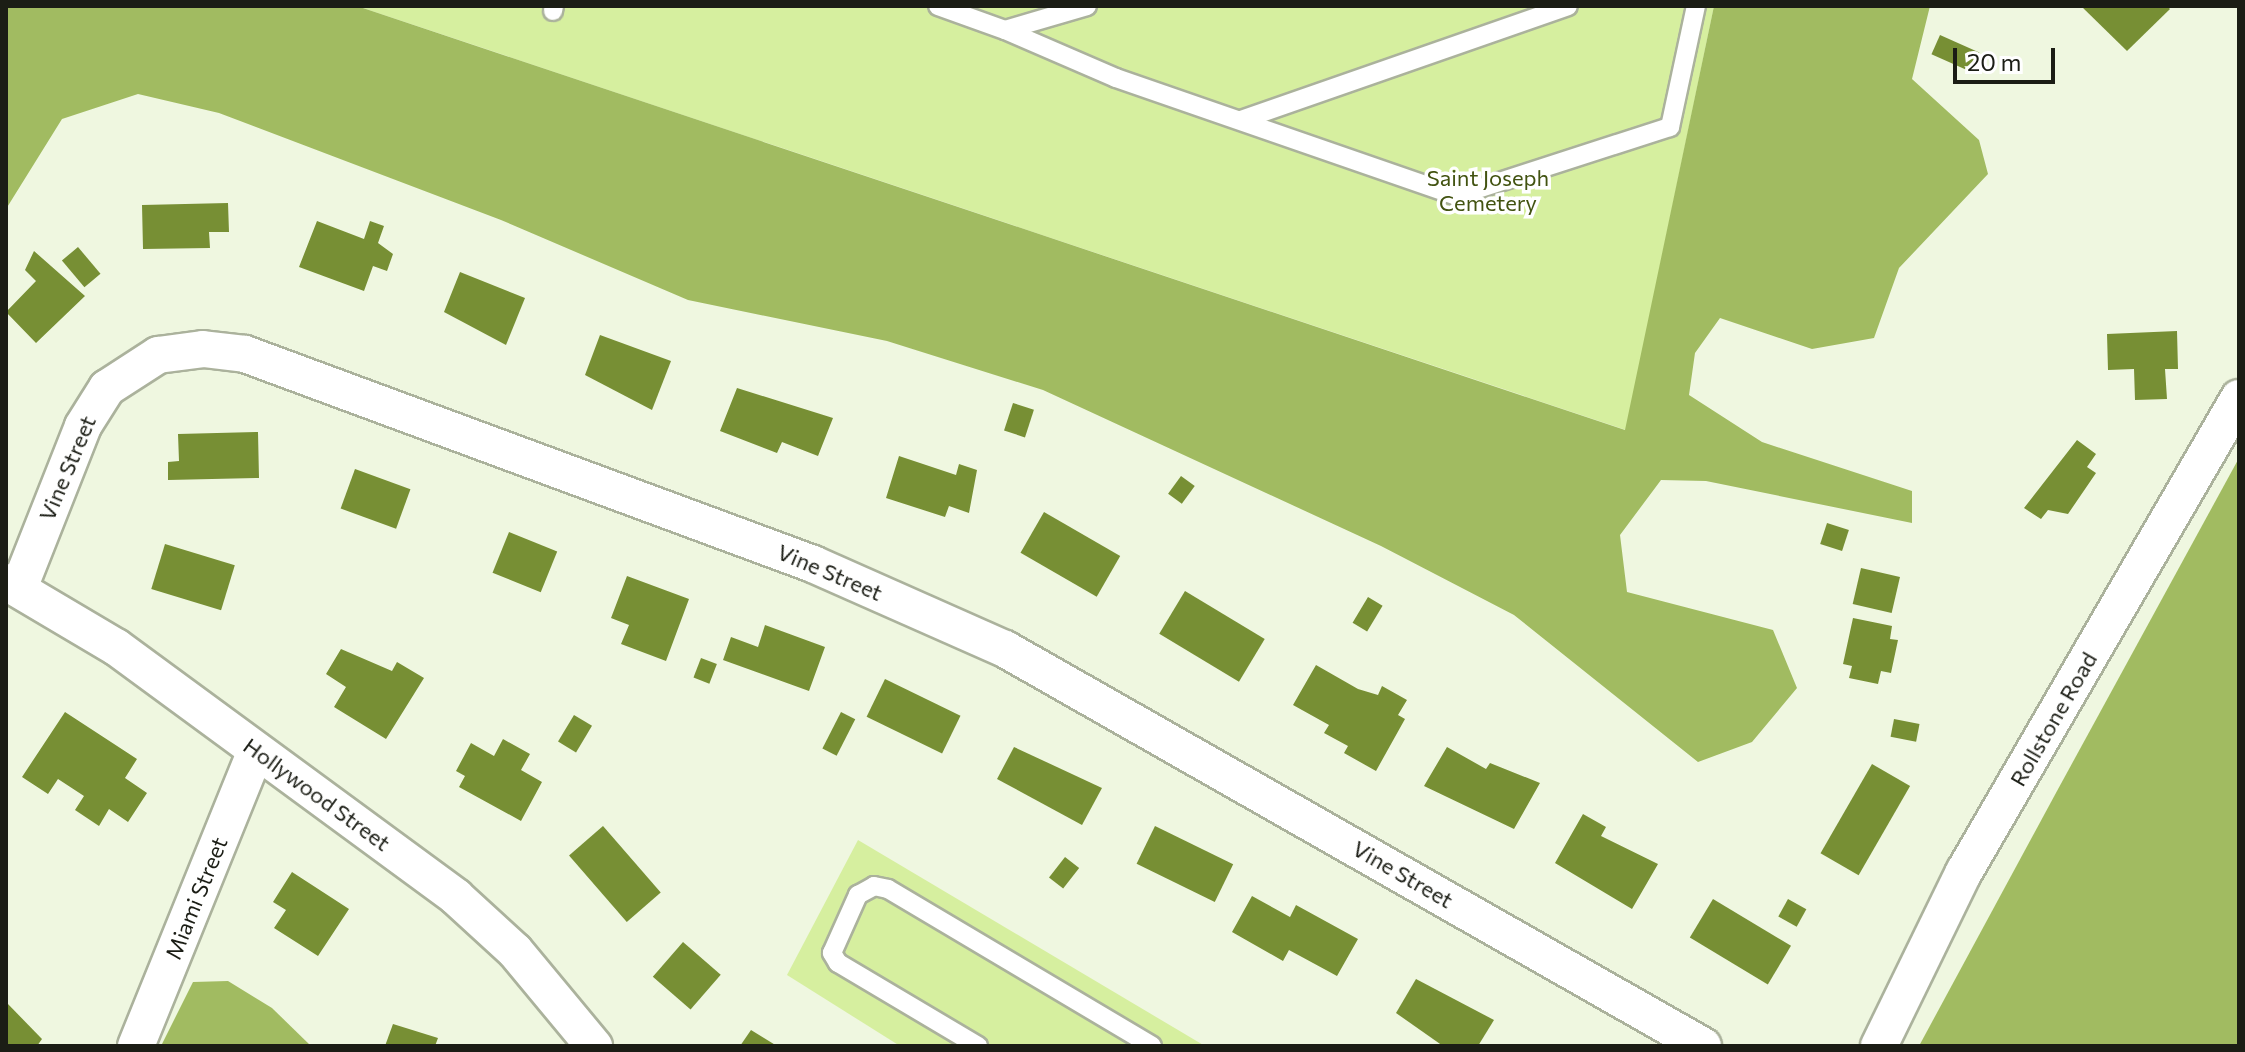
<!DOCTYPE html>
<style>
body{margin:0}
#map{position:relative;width:2245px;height:1052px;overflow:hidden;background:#eff7e0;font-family:Commissioner,sans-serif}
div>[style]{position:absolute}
.green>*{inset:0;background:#d6ef9f}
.forest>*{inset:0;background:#a1bb61}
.building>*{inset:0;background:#778f34;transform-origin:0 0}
.roads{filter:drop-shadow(2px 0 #abb29c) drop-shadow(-2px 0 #abb29c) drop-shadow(0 2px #abb29c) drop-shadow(0 -2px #abb29c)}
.lane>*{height:18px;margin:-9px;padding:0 9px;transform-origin:9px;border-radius:9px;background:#fff}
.street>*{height:36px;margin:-18px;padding:0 18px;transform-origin:18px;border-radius:18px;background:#fff}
span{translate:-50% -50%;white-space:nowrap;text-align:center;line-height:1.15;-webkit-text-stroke:7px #fff;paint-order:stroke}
.park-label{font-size:22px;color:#425311}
.street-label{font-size:22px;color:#1b1d15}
.frame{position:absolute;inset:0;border:8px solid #1b1d15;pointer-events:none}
.scale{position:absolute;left:1953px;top:48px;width:102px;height:36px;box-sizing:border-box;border:4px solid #1b1d15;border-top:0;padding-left:10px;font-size:24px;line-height:28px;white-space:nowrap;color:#1b1d15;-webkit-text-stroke:6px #fff;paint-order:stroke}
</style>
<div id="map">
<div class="green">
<i style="clip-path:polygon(357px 6px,1714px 6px,1626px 430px)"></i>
<i style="clip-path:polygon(858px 840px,1205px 1046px,900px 1046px,787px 975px)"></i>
</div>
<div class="forest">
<i style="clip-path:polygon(6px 6px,357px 6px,1625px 430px,1714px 6px,1930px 6px,1912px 79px,1979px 140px,1988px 174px,1899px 268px,1874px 338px,1812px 349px,1720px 318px,1695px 353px,1689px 395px,1762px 442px,1912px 491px,1912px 523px,1706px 481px,1661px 480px,1620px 535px,1627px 592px,1773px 630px,1797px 688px,1752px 742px,1698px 762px,1514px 615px,1381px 546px,1043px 390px,887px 341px,688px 300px,501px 220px,219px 113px,138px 94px,62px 119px,6px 209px)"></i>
<i style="clip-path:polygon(2239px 458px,2239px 1046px,1919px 1046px,2057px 791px)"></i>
<i style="clip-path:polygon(228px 981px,272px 1008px,311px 1046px,161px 1046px,193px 982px)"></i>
</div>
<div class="building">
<i style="clip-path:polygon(2081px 6px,2167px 6px,2170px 9px,2127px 51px)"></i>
<i style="left:1940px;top:35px;width:43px;height:21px;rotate:24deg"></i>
<i style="clip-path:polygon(228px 203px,229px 232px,209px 232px,210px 248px,143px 249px,142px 205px)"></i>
<i style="clip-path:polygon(317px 221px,364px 239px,370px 221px,384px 226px,378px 243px,393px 254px,387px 271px,373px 266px,364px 291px,299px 267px)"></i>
<i style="left:78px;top:247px;width:35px;height:21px;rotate:50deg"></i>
<i style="clip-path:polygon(34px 251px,85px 296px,36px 343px,6px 312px,36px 281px,25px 270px)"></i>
<i style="clip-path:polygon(460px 272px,525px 298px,506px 345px,444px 312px)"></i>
<i style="clip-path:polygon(2177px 331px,2178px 369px,2165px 369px,2167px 399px,2135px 400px,2134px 369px,2108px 370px,2107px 334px)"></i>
<i style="clip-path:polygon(600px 335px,671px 361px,652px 410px,585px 375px)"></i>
<i style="clip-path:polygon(737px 388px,833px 418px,818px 456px,782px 442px,777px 453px,720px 431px)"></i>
<i style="left:1013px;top:403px;width:22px;height:29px;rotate:18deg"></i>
<i style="clip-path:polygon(258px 432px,259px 478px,168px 480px,168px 462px,179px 461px,178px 434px)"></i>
<i style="clip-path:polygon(2077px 440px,2096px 454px,2087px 467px,2096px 473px,2068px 514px,2048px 510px,2041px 519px,2024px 508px)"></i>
<i style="clip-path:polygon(899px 456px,956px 475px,959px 464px,977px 470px,969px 513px,949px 506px,945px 517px,886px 498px)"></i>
<i style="left:355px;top:469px;width:59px;height:42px;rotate:20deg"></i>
<i style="left:1181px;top:476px;width:17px;height:22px;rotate:36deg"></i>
<i style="left:1044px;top:512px;width:88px;height:47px;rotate:30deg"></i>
<i style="left:1827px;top:523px;width:23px;height:22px;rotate:18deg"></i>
<i style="left:509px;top:532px;width:52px;height:44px;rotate:22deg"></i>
<i style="left:165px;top:544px;width:73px;height:47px;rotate:17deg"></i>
<i style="left:1861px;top:568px;width:40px;height:37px;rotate:13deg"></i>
<i style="clip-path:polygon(627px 576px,689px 599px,666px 661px,621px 644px,629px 625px,611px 618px)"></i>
<i style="left:1185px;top:591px;width:93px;height:50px;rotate:31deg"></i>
<i style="left:1368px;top:597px;width:17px;height:30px;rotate:31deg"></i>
<i style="clip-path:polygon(1853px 618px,1892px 626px,1890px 639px,1898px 640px,1891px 673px,1881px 671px,1878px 684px,1849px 678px,1852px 666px,1843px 664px)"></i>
<i style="clip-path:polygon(765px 625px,825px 647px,809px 691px,723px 660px,731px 637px,758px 647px)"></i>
<i style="clip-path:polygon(341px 649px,392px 671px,397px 662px,424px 678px,386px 739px,334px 707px,346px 687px,326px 674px)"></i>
<i style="left:701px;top:658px;width:17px;height:21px;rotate:21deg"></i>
<i style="clip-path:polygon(1316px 665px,1358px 689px,1378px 695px,1382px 686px,1407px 700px,1398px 715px,1405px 719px,1376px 771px,1344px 753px,1348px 746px,1324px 733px,1329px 725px,1293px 705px)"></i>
<i style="left:885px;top:679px;width:84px;height:42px;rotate:26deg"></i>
<i style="clip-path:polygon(65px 712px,137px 759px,125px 778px,147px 793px,128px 822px,109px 809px,99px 826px,75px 810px,84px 796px,58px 779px,48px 794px,22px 777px)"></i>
<i style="left:841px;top:712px;width:16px;height:41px;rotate:27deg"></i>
<i style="left:574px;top:715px;width:21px;height:31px;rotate:31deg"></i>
<i style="left:1894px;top:719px;width:26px;height:18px;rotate:11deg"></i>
<i style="clip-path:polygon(503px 739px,530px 754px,521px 770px,542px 782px,521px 821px,459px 787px,465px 776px,456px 771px,471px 743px,494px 756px)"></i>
<i style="clip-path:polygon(1014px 747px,1102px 788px,1082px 825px,997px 779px)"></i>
<i style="clip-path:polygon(1447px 747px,1486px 769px,1490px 763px,1540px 783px,1514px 829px,1424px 786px)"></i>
<i style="left:1872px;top:764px;width:44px;height:103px;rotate:30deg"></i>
<i style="clip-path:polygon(1583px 814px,1606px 827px,1601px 836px,1658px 864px,1632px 909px,1555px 863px)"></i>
<i style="left:603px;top:826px;width:88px;height:45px;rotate:49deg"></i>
<i style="left:1155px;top:826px;width:87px;height:42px;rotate:26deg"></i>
<i style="left:1065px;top:857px;width:18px;height:26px;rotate:38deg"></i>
<i style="clip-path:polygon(292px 872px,349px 909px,318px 956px,274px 928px,286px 910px,273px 902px)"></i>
<i style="clip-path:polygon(1252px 896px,1290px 917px,1296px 905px,1358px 939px,1337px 976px,1289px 950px,1283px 961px,1232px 932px)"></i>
<i style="left:1713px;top:899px;width:91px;height:45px;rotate:31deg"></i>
<i style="left:1788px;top:899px;width:21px;height:20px;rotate:29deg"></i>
<i style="left:683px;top:942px;width:50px;height:46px;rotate:41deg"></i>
<i style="clip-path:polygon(1416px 979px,1494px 1020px,1478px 1046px,1443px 1046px,1396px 1013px)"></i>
<i style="clip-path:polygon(6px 1002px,42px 1039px,37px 1046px,6px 1046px)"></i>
<i style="clip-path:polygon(393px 1024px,438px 1038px,435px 1046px,385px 1046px)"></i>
<i style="clip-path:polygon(751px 1030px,777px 1046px,740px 1046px)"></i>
</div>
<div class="roads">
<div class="lane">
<i style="left:938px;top:6px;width:71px;rotate:19.7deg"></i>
<i style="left:1087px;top:6px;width:85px;rotate:163.7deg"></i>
<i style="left:1005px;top:30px;width:121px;rotate:23.4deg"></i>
<i style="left:1116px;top:78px;width:360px;rotate:19.1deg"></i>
<i style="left:1456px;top:196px;width:225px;rotate:-17.9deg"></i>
<i style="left:1670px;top:127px;width:124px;rotate:-77.9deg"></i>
<i style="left:553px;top:11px;width:5px;rotate:-79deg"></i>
<i style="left:1241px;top:120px;width:346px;rotate:-19.2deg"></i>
<i style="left:978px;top:1046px;width:163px;rotate:-149.3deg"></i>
<i style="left:838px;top:963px;width:12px;rotate:-121deg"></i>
<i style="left:832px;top:953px;width:64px;rotate:-65.9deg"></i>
<i style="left:858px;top:895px;width:18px;rotate:-29deg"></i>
<i style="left:874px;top:886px;width:14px;rotate:12deg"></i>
<i style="left:888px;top:889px;width:307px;rotate:30.7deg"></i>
</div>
<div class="street">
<i style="left:6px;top:582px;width:128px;rotate:30.6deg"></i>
<i style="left:116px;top:647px;width:422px;rotate:36.3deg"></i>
<i style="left:456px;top:897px;width:80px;rotate:42.5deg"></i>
<i style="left:515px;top:951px;width:124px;rotate:50.3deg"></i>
<i style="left:19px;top:588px;width:174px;rotate:-68.4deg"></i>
<i style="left:83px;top:426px;width:45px;rotate:-57.7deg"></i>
<i style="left:107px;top:388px;width:61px;rotate:-32.9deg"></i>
<i style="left:158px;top:355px;width:45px;rotate:-7.6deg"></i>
<i style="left:203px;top:349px;width:42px;rotate:6.8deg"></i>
<i style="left:245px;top:354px;width:606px;rotate:20.29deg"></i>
<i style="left:813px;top:564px;width:210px;rotate:23.9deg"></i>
<i style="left:1005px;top:649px;width:803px;rotate:29.63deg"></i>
<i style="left:136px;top:1046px;width:319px;rotate:-67.9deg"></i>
<i style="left:1879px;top:1046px;width:194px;rotate:-64deg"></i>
<i style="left:1964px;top:872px;width:548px;rotate:-59.88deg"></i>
</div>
</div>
<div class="park-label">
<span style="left:1488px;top:190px">Saint Joseph<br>Cemetery</span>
</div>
<div class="street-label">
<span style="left:67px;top:468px;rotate:-67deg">Vine Street</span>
<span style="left:830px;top:572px;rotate:23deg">Vine Street</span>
<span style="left:2053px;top:719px;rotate:-60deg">Rollstone Road</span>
<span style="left:317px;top:794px;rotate:36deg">Hollywood Street</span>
<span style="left:1403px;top:874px;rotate:30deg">Vine Street</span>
<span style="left:196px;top:898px;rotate:-68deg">Miami Street</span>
</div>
<div class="frame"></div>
<div class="scale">20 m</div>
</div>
